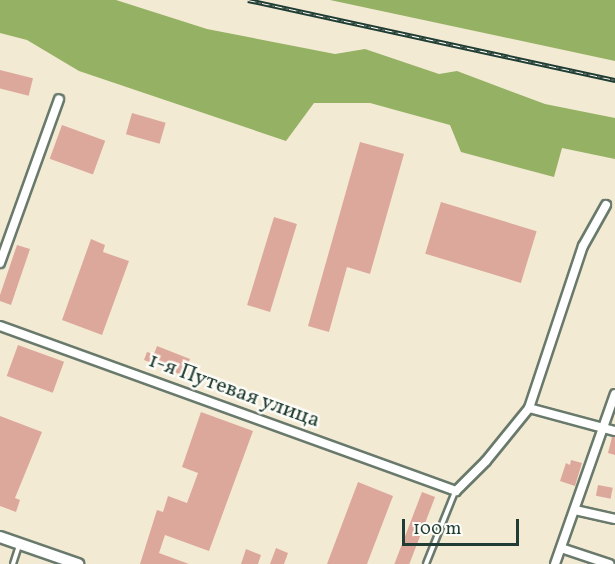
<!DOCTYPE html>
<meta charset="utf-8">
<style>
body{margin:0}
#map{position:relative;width:615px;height:564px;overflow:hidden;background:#f3ead4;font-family:Vollkorn,serif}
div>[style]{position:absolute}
.forest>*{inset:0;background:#95b264}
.building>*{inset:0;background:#dda89c;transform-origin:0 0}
.roads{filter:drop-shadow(2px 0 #697a6c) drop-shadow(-2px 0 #697a6c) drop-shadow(0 2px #697a6c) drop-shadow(0 -2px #697a6c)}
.service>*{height:4px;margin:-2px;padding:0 2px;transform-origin:2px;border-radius:2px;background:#fff}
.minor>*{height:8px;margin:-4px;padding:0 4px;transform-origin:4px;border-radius:4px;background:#fff}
.tertiary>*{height:10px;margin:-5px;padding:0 5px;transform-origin:5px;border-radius:5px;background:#fff}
.rail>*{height:4.5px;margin-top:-2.25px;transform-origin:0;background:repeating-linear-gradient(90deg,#fdfcf7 0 7px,#1f3d34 0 14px);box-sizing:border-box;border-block:2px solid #1f3d34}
span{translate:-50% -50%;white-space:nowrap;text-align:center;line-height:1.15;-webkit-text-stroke:5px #fdfcf7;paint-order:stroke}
.street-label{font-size:22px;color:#1f3d34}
.scale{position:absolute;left:402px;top:519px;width:117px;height:27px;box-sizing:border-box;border:3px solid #1f3d34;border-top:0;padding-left:8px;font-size:18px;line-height:21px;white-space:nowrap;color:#1f3d34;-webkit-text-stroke:4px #fdfcf7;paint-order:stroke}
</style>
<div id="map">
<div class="forest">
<i style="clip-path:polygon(0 0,116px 0,207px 29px,335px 54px,365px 49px,439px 74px,457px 71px,545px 104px,615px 118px,615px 159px,562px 148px,554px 177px,461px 152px,450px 125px,370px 103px,314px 103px,286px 141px,79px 71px,27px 40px,0 33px)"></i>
<i style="clip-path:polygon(330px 0,615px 0,615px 61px)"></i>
</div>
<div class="building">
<i style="left:0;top:70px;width:34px;height:18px;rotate:14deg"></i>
<i style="left:132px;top:113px;width:35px;height:22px;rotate:16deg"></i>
<i style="left:62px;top:125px;width:46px;height:36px;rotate:20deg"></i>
<i style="clip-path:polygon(360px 142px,404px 154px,370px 274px,347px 267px,329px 332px,308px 326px)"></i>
<i style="left:441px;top:202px;width:100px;height:54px;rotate:17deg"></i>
<i style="left:274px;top:217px;width:24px;height:92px;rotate:17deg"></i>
<i style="clip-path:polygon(91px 239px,105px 245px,103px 252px,129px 261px,102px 335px,62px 320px)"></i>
<i style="clip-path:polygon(17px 245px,30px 249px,11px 305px,0 301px,0 295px)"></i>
<i style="left:18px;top:345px;width:49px;height:33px;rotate:20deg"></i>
<i style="clip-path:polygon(157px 346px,190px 359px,184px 376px,144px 360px,147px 352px,154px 354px)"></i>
<i style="clip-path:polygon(201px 412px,253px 431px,209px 551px,165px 535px,159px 553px,189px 564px,140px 564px,157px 510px,163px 512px,168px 496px,187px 503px,198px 473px,182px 467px)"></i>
<i style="clip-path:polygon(0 416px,42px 432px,15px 498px,20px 500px,16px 512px,0 506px)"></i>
<i style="clip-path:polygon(612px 437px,615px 437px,615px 455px,608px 453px)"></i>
<i style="clip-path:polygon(571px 460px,582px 463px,575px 486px,560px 481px,566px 463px,570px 465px)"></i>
<i style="clip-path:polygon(358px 482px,393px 496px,367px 564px,327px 564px)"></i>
<i style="left:598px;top:485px;width:15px;height:11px;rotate:11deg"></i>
<i style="left:422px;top:492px;width:14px;height:77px;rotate:21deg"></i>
<i style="clip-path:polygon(276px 548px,288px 553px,284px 564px,270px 564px)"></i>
<i style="clip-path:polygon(246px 549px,261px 555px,258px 564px,241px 564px)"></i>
</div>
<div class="roads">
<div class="service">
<i style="left:13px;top:564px;width:20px;rotate:-72deg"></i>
<i style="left:426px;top:564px;width:78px;rotate:-68.1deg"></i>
</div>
<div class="minor">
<i style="left:0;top:263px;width:174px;rotate:-70.2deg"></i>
<i style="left:0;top:326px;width:485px;rotate:19.9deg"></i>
<i style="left:456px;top:491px;width:42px;rotate:-45deg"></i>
<i style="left:486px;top:461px;width:68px;rotate:-50.9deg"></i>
<i style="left:529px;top:408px;width:171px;rotate:-71.6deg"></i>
<i style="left:583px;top:246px;width:47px;rotate:-60.7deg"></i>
<i style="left:529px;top:408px;width:89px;rotate:15deg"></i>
<i style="left:575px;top:510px;width:41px;rotate:12.7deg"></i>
<i style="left:561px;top:548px;width:51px;rotate:18.4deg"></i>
<i style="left:555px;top:564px;width:180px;rotate:-70.6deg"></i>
</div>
<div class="tertiary">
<i style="left:0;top:537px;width:83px;rotate:19.1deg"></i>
</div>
</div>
<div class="rail">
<i style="left:248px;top:0;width:376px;rotate:12.3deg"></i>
</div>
<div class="street-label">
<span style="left:234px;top:391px;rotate:20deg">1-я Путевая улица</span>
</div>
<div class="scale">100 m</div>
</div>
